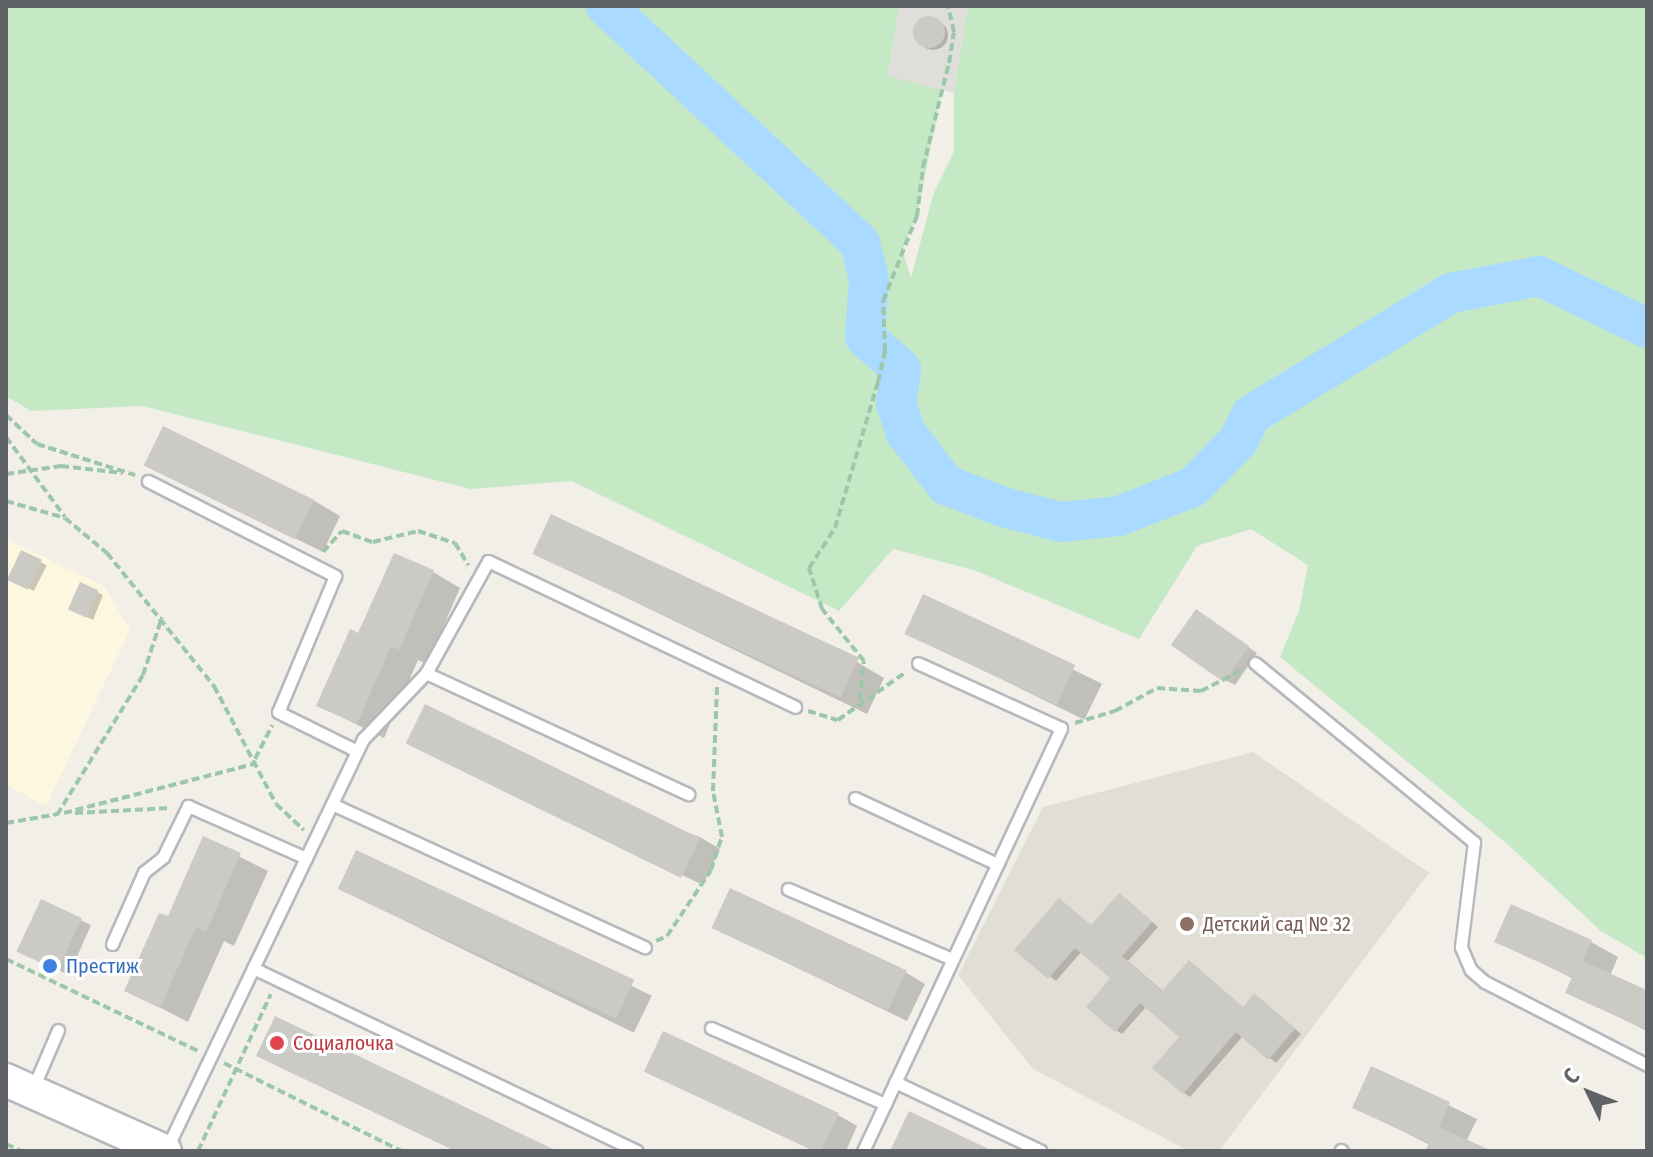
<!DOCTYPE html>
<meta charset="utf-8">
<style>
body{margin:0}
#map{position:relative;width:1653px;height:1157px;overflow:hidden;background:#f1efe8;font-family:"Fira Sans Condensed",sans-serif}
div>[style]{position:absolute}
.commercial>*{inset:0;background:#fef7e0}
.industrial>*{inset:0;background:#e0deda}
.education>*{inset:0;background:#e1ded6}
.green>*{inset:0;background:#c5e8c5}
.shadow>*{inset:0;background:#0003;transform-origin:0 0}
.round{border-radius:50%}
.river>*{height:40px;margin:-20px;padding:0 20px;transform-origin:20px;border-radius:20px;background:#aadaff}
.building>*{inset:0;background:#cccac5;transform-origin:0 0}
.path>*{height:4px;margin-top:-2px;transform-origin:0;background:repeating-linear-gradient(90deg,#9cc7a9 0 8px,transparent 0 12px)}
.roads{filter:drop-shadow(2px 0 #b5b8bc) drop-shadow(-2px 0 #b5b8bc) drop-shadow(0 2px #b5b8bc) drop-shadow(0 -2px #b5b8bc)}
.lane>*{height:11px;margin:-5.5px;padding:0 5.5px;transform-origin:5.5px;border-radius:5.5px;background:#fff}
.secondary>*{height:32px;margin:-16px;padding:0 16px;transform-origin:16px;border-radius:16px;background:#fff}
.dots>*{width:22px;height:22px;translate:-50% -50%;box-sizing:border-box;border:4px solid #fff;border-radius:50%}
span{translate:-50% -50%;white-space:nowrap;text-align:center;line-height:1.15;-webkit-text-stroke:6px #fff;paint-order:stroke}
.education-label{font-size:20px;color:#785e54}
.left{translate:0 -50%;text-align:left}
.shop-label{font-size:20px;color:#366cbe}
.health-label{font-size:20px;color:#be3a42}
.frame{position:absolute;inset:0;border:8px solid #5f6368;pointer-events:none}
.north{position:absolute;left:1549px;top:1053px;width:80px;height:80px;-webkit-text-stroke:6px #fff;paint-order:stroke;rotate:313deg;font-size:22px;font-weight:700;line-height:32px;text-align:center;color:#5f6368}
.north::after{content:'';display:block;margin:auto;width:28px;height:36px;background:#5f6368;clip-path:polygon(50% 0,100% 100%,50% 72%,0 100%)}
</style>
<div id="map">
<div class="commercial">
<i style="clip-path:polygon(6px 539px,104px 586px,130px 630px,46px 806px,6px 785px)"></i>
</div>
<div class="industrial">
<i style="clip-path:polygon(899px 6px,968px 6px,954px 93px,888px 77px)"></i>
</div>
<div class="education">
<i style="clip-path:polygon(1253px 752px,1429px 873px,1219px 1151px,1189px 1151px,1033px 1069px,958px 975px,1043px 807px)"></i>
</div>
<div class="green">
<i style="clip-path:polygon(6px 6px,899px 6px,888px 76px,942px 90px,917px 216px,902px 250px,911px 278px,933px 195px,954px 151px,954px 93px,968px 6px,1647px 6px,1647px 958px,1601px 931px,1505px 842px,1280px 657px,1299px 611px,1308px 565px,1251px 529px,1197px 546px,1139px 639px,974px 570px,893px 549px,839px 611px,572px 481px,471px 489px,143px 406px,31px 411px,6px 396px)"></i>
</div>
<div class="shadow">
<i class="round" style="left:918px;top:20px;width:30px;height:30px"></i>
<i style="clip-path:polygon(146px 465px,313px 500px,340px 516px,323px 552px)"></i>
<i style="left:21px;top:552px;width:29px;height:29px;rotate:27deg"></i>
<i style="clip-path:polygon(534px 553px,857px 662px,884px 678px,867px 714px)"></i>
<i style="clip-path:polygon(433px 572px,460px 588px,427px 664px,418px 660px,384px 738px,319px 706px,360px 636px)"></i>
<i style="clip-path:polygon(97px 592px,103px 595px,93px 620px,76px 612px)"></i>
<i style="left:924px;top:597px;width:198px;height:40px;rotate:26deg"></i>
<i style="clip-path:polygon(1206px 618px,1257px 653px,1235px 685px,1225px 680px)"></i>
<i style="clip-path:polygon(429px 754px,700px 837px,720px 849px,703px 885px)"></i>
<i style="clip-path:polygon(204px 839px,268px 871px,234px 946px,224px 941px,188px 1022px,126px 990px,168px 919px)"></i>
<i style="left:357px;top:852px;width:328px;height:41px;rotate:26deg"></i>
<i style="clip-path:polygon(1126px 899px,1158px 927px,1128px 961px,1164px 992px,1244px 1008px,1262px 1000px,1301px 1034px,1276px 1063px,1243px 1036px,1190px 1097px,1184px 1093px,1182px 1036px,1147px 1006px,1122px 1034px,1116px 1030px,1113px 978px,1082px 951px,1056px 981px,1017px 950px,1060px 900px,1092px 926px)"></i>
<i style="clip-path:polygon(42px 902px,91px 925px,69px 975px,30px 957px)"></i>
<i style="clip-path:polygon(713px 927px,905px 972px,925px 984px,907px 1021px)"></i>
<i style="clip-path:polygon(1497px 941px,1591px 942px,1618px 957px,1610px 976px,1647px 992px,1647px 1031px,1568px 992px,1574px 979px)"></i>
<i style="clip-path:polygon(1372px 1068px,1477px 1119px,1466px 1142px,1487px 1151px,1427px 1151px,1430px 1145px,1354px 1107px)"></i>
<i style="clip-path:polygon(647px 1071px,838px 1115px,857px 1126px,846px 1151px,814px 1151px)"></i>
</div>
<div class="river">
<i style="left:606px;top:6px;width:347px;rotate:43deg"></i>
<i style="left:860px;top:243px;width:38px;rotate:76deg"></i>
<i style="left:869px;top:280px;width:57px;rotate:94deg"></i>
<i style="left:865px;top:337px;width:48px;rotate:41.6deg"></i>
<i style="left:901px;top:369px;width:34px;rotate:98deg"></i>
<i style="left:896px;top:403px;width:32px;rotate:72deg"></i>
<i style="left:906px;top:433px;width:66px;rotate:52.4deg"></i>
<i style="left:946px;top:485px;width:61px;rotate:21.1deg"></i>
<i style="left:1003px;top:507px;width:60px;rotate:14.5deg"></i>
<i style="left:1061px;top:522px;width:58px;rotate:-5.9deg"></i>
<i style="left:1119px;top:516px;width:79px;rotate:-21.4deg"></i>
<i style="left:1193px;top:487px;width:64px;rotate:-45.6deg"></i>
<i style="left:1238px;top:441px;width:29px;rotate:-63deg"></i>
<i style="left:1251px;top:415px;width:234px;rotate:-31.4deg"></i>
<i style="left:1451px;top:293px;width:90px;rotate:-10.9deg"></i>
<i style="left:1539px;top:276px;width:120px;rotate:25.7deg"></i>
</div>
<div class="building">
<i class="round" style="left:913px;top:16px;width:32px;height:32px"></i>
<i style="left:163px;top:426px;width:168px;height:44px;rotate:26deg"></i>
<i style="left:551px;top:514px;width:340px;height:44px;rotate:25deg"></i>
<i style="left:21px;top:550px;width:23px;height:33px;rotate:25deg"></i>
<i style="clip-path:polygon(394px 553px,434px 570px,399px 650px,391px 646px,357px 724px,316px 706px,350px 629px,358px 633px)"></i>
<i style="left:80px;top:582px;width:20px;height:30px;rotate:24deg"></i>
<i style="left:923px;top:594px;width:168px;height:44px;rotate:25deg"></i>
<i style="left:1196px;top:609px;width:65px;height:44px;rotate:35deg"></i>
<i style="left:425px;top:704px;width:306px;height:44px;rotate:26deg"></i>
<i style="clip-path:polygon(203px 836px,241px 853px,206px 932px,196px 927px,160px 1008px,124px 991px,159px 913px,168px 916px)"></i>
<i style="left:356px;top:850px;width:307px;height:43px;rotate:25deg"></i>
<i style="left:730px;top:888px;width:195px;height:44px;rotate:25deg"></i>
<i style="clip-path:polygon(1119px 893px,1152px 922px,1122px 956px,1162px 991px,1189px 960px,1243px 1007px,1254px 993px,1295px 1029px,1268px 1060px,1236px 1032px,1183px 1094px,1152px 1068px,1179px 1037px,1140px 1003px,1115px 1032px,1086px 1007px,1110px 978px,1075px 948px,1048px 979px,1014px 950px,1059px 898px,1091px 925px)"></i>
<i style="left:41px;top:899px;width:45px;height:58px;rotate:25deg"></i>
<i style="clip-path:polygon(1511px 904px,1592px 940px,1582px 961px,1647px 990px,1647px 1030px,1565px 993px,1572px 977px,1494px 942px)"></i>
<i style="clip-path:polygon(275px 1016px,557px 1151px,455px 1151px,256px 1056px)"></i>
<i style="left:663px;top:1031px;width:194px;height:45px;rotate:25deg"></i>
<i style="clip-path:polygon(1371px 1066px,1450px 1102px,1439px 1127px,1492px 1151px,1425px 1151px,1429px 1143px,1352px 1108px)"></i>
<i style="clip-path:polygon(909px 1111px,993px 1151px,890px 1151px)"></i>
</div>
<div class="path">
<i style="left:6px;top:415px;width:42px;rotate:43.1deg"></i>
<i style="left:37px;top:444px;width:103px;rotate:17.6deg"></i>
<i style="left:6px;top:437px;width:99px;rotate:53.6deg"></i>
<i style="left:6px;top:474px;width:56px;rotate:-8.3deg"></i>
<i style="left:61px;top:466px;width:62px;rotate:6.4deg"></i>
<i style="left:6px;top:501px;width:61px;rotate:16.1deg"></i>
<i style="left:65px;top:518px;width:55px;rotate:39.8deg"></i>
<i style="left:107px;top:553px;width:171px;rotate:51.2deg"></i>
<i style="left:214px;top:686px;width:133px;rotate:62.3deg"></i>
<i style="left:276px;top:804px;width:38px;rotate:43deg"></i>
<i style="left:323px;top:552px;width:28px;rotate:-48deg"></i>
<i style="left:342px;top:531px;width:33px;rotate:20deg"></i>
<i style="left:373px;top:542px;width:46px;rotate:-13.7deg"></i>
<i style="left:418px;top:531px;width:39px;rotate:18deg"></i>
<i style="left:455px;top:543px;width:26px;rotate:59deg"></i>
<i style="left:860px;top:700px;width:39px;rotate:-84deg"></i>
<i style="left:864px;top:661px;width:67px;rotate:-128.9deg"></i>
<i style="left:822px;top:609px;width:43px;rotate:-107.6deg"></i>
<i style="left:809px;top:568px;width:48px;rotate:-57deg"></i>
<i style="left:835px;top:528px;width:152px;rotate:-73.6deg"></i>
<i style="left:878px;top:382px;width:32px;rotate:-77deg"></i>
<i style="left:885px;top:351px;width:50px;rotate:-92.3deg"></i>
<i style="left:883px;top:301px;width:92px;rotate:-68.2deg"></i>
<i style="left:917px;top:216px;width:49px;rotate:-83deg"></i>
<i style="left:923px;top:167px;width:107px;rotate:-76deg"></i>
<i style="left:949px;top:63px;width:31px;rotate:-81deg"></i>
<i style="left:954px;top:32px;width:27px;rotate:-103deg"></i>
<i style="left:808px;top:711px;width:31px;rotate:17deg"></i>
<i style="left:838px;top:720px;width:83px;rotate:-35.2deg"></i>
<i style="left:1075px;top:723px;width:42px;rotate:-16.7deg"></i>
<i style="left:1115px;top:711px;width:48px;rotate:-28.7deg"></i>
<i style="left:1157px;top:688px;width:44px;rotate:3.9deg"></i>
<i style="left:1201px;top:691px;width:46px;rotate:-27.1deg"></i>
<i style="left:255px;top:759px;width:38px;rotate:-63deg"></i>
<i style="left:64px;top:813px;width:199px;rotate:-14.5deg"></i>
<i style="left:75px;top:813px;width:95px;rotate:-3deg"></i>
<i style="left:57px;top:815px;width:164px;rotate:-58.4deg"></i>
<i style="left:143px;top:675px;width:61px;rotate:-71.9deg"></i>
<i style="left:6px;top:823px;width:53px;rotate:-9.8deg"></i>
<i style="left:656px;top:941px;width:12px;rotate:-24deg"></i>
<i style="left:667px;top:936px;width:79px;rotate:-56.3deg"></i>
<i style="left:711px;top:870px;width:35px;rotate:-72deg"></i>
<i style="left:722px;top:837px;width:47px;rotate:-101.1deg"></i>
<i style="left:713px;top:791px;width:106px;rotate:-87.8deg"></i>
<i style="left:6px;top:959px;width:213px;rotate:25.6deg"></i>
<i style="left:224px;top:1063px;width:198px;rotate:26.4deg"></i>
<i style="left:6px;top:1144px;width:17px;rotate:25deg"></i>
<i style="left:198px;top:1151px;width:173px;rotate:-65.1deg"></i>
</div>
<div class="roads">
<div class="lane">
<i style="left:148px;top:481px;width:210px;rotate:26.9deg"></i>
<i style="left:335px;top:576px;width:147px;rotate:112.7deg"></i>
<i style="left:278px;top:712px;width:88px;rotate:26.3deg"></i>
<i style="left:1255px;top:663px;width:283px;rotate:39.3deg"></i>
<i style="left:1474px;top:842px;width:106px;rotate:97.1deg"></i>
<i style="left:1461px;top:947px;width:25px;rotate:67deg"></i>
<i style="left:1471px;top:970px;width:18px;rotate:41deg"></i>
<i style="left:1485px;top:982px;width:182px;rotate:27.1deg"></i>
<i style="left:426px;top:673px;width:289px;rotate:24.8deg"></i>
<i style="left:855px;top:798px;width:157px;rotate:24.9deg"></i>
<i style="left:332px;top:804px;width:344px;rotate:24.6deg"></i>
<i style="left:788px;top:889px;width:178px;rotate:23.1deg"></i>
<i style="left:112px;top:944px;width:79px;rotate:-66deg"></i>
<i style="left:144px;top:872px;width:24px;rotate:-38deg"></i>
<i style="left:163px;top:857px;width:57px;rotate:-63.9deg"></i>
<i style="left:188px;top:806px;width:129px;rotate:23.8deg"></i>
<i style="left:253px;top:968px;width:425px;rotate:25.5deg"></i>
<i style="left:711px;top:1028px;width:190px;rotate:23.6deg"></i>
<i style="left:895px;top:1082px;width:161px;rotate:25.3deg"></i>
<i style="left:33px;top:1088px;width:63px;rotate:-66.7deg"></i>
<i style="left:166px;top:1150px;width:456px;rotate:-64.4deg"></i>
<i style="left:363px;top:739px;width:91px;rotate:-46.3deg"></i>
<i style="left:426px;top:673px;width:128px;rotate:-61deg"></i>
<i style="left:488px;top:561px;width:340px;rotate:25.4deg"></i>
<i style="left:1341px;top:1150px;width:1px;rotate:45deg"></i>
<i style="left:863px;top:1151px;width:467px;rotate:-64.9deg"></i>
<i style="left:1061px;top:728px;width:157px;rotate:-155.6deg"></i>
</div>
<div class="secondary">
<i style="left:6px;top:1080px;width:174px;rotate:24.1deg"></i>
</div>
</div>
<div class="dots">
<i style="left:1187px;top:924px;background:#8d6e63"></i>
<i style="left:50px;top:966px;background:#3f7fe0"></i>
<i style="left:277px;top:1043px;background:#e0444e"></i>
</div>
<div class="education-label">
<span class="left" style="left:1203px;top:924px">Детский сад № 32</span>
</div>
<div class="shop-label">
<span class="left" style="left:66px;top:966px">Престиж</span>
</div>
<div class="health-label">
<span class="left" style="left:293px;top:1043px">Социалочка</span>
</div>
<div class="frame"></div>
<div class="north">С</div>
</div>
